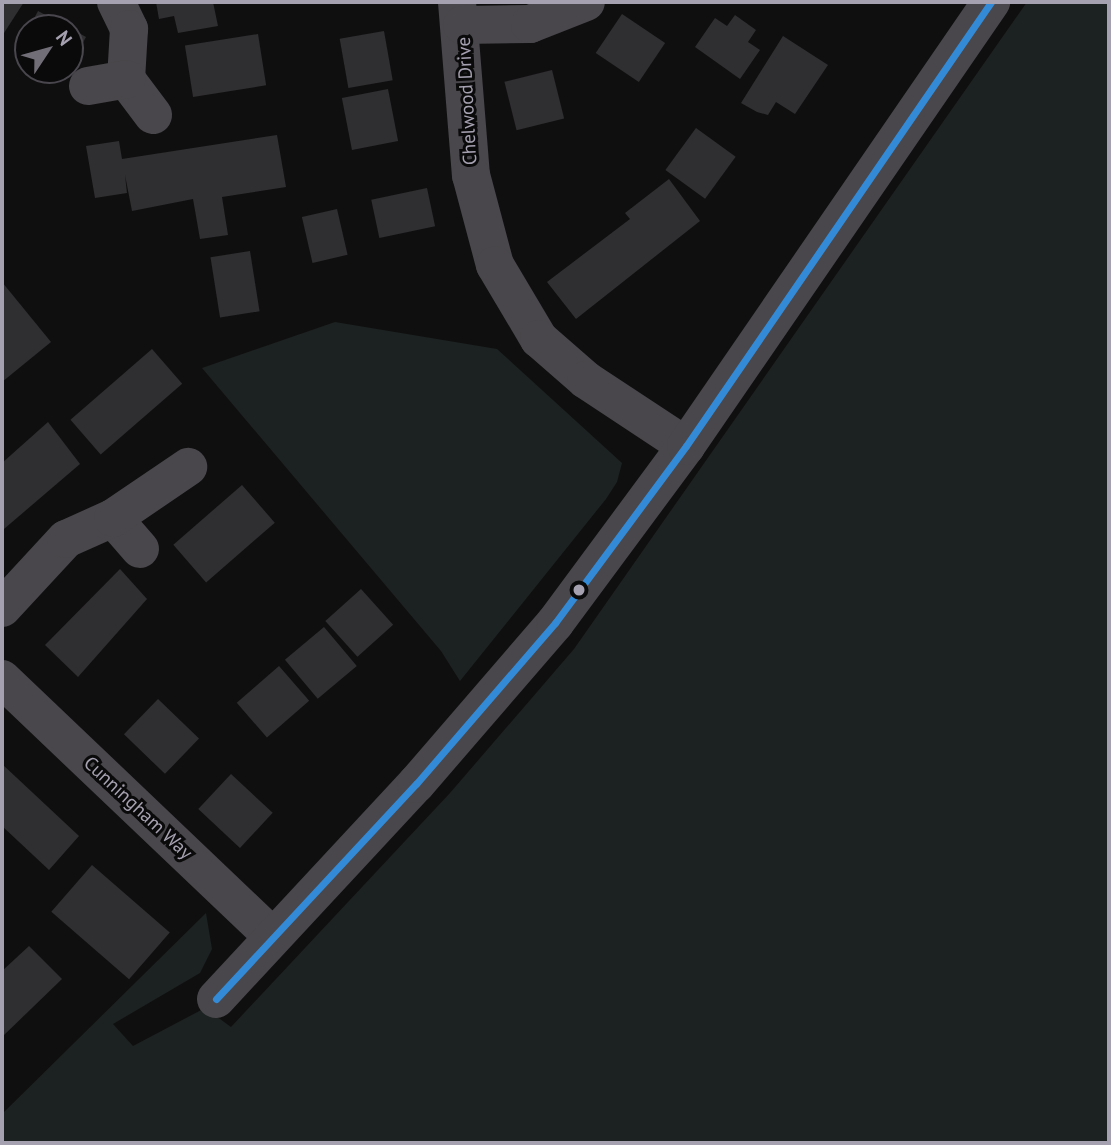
<!DOCTYPE html>
<style>
body{margin:0}
#map{position:relative;width:1111px;height:1145px;overflow:hidden;background:#100f10;font-family:"PT Sans",sans-serif}
div>[style]{position:absolute}
.green>*{inset:0;background:#1c2221}
.building>*{inset:0;background:#2f2e30;transform-origin:0 0}
.street>*{height:38px;margin:-19px;padding:0 19px;transform-origin:19px;border-radius:19px;background:#49474b}
.bus-1>*{height:7px;margin:-3.5px;padding:0 3.5px;transform-origin:3.5px;border-radius:3.5px;background:#338bd7}
.dots>*{width:19px;height:19px;translate:-50% -50%;box-sizing:border-box;border:4px solid #0b0a0b;border-radius:50%}
span{translate:-50% -50%;white-space:nowrap;text-align:center;line-height:1.15;-webkit-text-stroke:6px #0b0a0b;paint-order:stroke}
.street-label{font-size:19px;color:#a6a1b0}
.frame{position:absolute;inset:0;border:4px solid #a6a1b0;pointer-events:none}
.north{position:absolute;left:14px;top:14px;width:70px;height:70px;box-sizing:border-box;background:#0b0a0b;border:2px solid #49464d;border-radius:50%;rotate:54deg;font-size:19px;font-weight:700;line-height:28px;text-align:center;color:#a6a1b0}
.north::after{content:'';display:block;margin:auto;width:24px;height:32px;background:#726e78;clip-path:polygon(50% 0,100% 100%,50% 72%,0 100%)}
</style>
<div id="map">
<div class="green">
<i style="clip-path:polygon(1027px 2px,1109px 2px,1109px 1143px,2px 1143px,2px 1114px,206px 913px,212px 949px,200px 973px,113px 1024px,133px 1046px,205px 1008px,231px 1027px,450px 793px,574px 649px)"></i>
<i style="clip-path:polygon(335px 322px,497px 349px,622px 463px,617px 482px,606px 499px,460px 681px,441px 651px,202px 368px)"></i>
</div>
<div class="building">
<i style="clip-path:polygon(2px 2px,24px 2px,4px 33px,2px 32px)"></i>
<i style="clip-path:polygon(156px 2px,213px 2px,218px 26px,178px 33px,174px 16px,159px 19px)"></i>
<i style="clip-path:polygon(38px 11px,70px 28px,29px 28px)"></i>
<i style="left:622px;top:14px;width:52px;height:47px;rotate:34deg"></i>
<i style="clip-path:polygon(735px 15px,756px 30px,748px 42px,760px 50px,740px 79px,695px 47px,715px 18px,727px 26px)"></i>
<i style="clip-path:polygon(70px 28px,86px 37px,70px 66px)"></i>
<i style="clip-path:polygon(28px 29px,28px 60px,15px 53px)"></i>
<i style="left:384px;top:31px;width:50px;height:45px;rotate:80deg"></i>
<i style="left:258px;top:34px;width:52px;height:74px;rotate:81deg"></i>
<i style="clip-path:polygon(783px 36px,828px 65px,795px 114px,776px 102px,768px 115px,757px 112px,741px 103px)"></i>
<i style="left:552px;top:70px;width:50px;height:49px;rotate:76deg"></i>
<i style="left:388px;top:89px;width:53px;height:47px;rotate:79deg"></i>
<i style="left:696px;top:128px;width:49px;height:52px;rotate:36deg"></i>
<i style="clip-path:polygon(277px 135px,286px 187px,222px 197px,228px 235px,200px 239px,193px 199px,132px 211px,125px 175px,127px 193px,95px 198px,86px 146px,119px 141px,122px 159px)"></i>
<i style="clip-path:polygon(669px 179px,700px 221px,576px 319px,547px 282px,630px 219px,625px 213px)"></i>
<i style="left:427px;top:188px;width:39px;height:57px;rotate:78deg"></i>
<i style="left:337px;top:209px;width:47px;height:36px;rotate:77deg"></i>
<i style="left:250px;top:251px;width:61px;height:40px;rotate:81deg"></i>
<i style="clip-path:polygon(2px 282px,51px 342px,2px 382px)"></i>
<i style="left:152px;top:349px;width:46px;height:108px;rotate:49deg"></i>
<i style="clip-path:polygon(48px 422px,80px 464px,4px 529px,2px 463px)"></i>
<i style="left:242px;top:485px;width:50px;height:91px;rotate:49deg"></i>
<i style="clip-path:polygon(120px 569px,147px 599px,78px 677px,45px 645px)"></i>
<i style="left:361px;top:589px;width:48px;height:48px;rotate:48deg"></i>
<i style="left:324px;top:627px;width:51px;height:51px;rotate:50deg"></i>
<i style="left:279px;top:666px;width:46px;height:56px;rotate:49deg"></i>
<i style="left:158px;top:699px;width:57px;height:49px;rotate:44deg"></i>
<i style="clip-path:polygon(2px 764px,79px 836px,49px 870px,2px 826px)"></i>
<i style="left:231px;top:774px;width:57px;height:48px;rotate:43deg"></i>
<i style="left:92px;top:865px;width:103px;height:62px;rotate:41deg"></i>
<i style="clip-path:polygon(29px 946px,62px 979px,2px 1037px,2px 971px)"></i>
</div>
<div class="street">
<i style="left:116px;top:2px;width:30px;rotate:64deg"></i>
<i style="left:129px;top:29px;width:50px;rotate:93.4deg"></i>
<i style="left:126px;top:79px;width:45px;rotate:53.1deg"></i>
<i style="left:457px;top:2px;width:174px;rotate:85.4deg"></i>
<i style="left:471px;top:175px;width:93px;rotate:75.1deg"></i>
<i style="left:495px;top:265px;width:86px;rotate:59.3deg"></i>
<i style="left:539px;top:339px;width:62px;rotate:41.1deg"></i>
<i style="left:586px;top:380px;width:120px;rotate:33.4deg"></i>
<i style="left:462px;top:25px;width:68px;rotate:-0.8deg"></i>
<i style="left:530px;top:24px;width:60px;rotate:-21.4deg"></i>
<i style="left:88px;top:86px;width:39px;rotate:-10deg"></i>
<i style="left:113px;top:518px;width:41px;rotate:48.9deg"></i>
<i style="left:2px;top:608px;width:94px;rotate:-47.2deg"></i>
<i style="left:66px;top:539px;width:51px;rotate:-24.1deg"></i>
<i style="left:113px;top:518px;width:91px;rotate:-34.2deg"></i>
<i style="left:2px;top:679px;width:374px;rotate:43.6deg"></i>
<i style="left:216px;top:999px;width:294px;rotate:-47.1deg"></i>
<i style="left:416px;top:784px;width:213px;rotate:-49.2deg"></i>
<i style="left:555px;top:623px;width:220px;rotate:-53.5deg"></i>
<i style="left:686px;top:446px;width:539px;rotate:-55.51deg"></i>
</div>
<div class="bus-1">
<i style="left:216px;top:999px;width:294px;rotate:-47.1deg"></i>
<i style="left:416px;top:784px;width:213px;rotate:-49.2deg"></i>
<i style="left:555px;top:623px;width:220px;rotate:-53.5deg"></i>
<i style="left:686px;top:446px;width:539px;rotate:-55.51deg"></i>
</div>
<div class="dots">
<i style="left:579px;top:590px;background:#a6a1b0"></i>
</div>
<div class="street-label">
<span style="left:467px;top:101px;rotate:-93deg">Chelwood Drive</span>
<span style="left:138px;top:808px;rotate:43deg">Cunningham Way</span>
</div>
<div class="frame"></div>
<div class="north">N</div>
</div>
